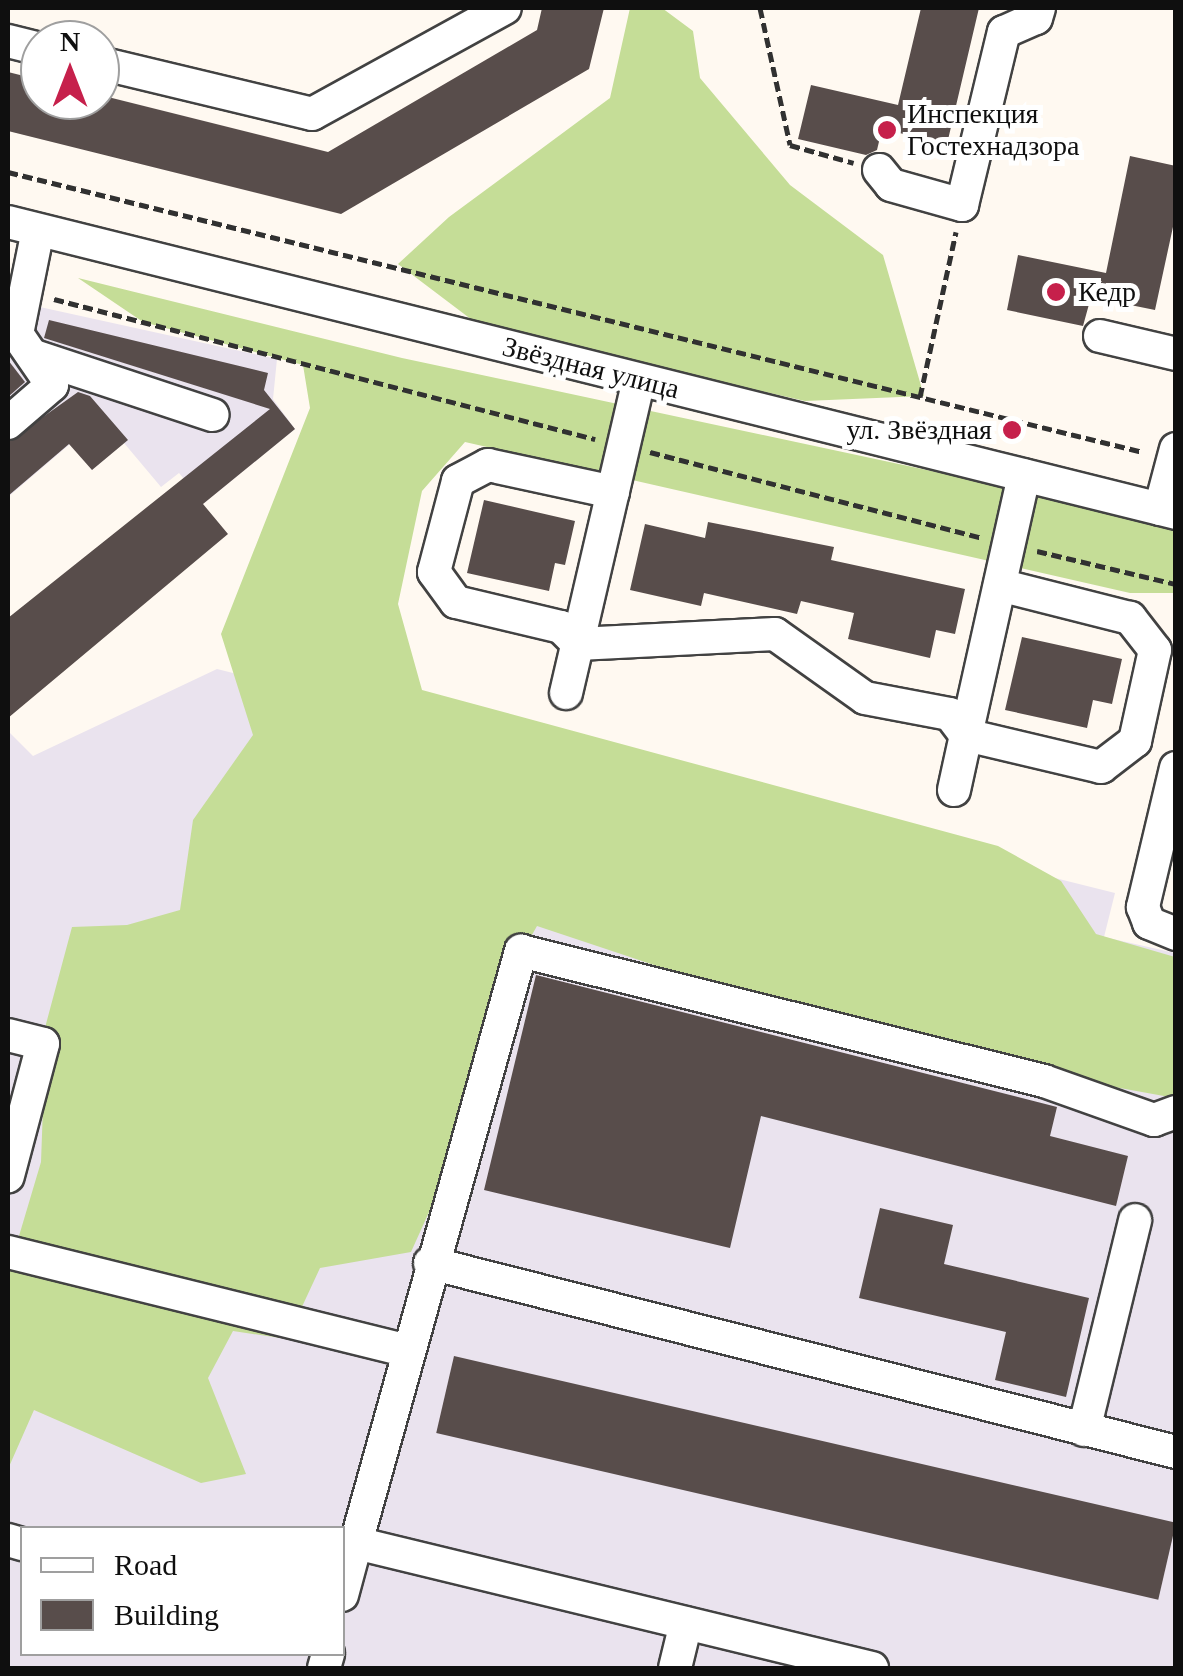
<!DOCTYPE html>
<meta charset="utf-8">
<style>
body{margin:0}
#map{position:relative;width:1183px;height:1676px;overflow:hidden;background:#fff9f1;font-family:"Times New Roman",serif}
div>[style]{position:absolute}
.industrial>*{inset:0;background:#eae3ee}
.forest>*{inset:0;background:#c5dd97}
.building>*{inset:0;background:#584d4b;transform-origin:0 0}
.path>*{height:5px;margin-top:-2.5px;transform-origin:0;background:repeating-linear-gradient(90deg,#313131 0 10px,transparent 0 15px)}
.roads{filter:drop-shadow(2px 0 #424242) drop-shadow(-2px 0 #424242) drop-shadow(0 2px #424242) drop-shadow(0 -2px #424242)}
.minor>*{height:32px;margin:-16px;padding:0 16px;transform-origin:16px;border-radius:16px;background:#fff}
.dots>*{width:28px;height:28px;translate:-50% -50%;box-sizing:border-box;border:5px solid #fff;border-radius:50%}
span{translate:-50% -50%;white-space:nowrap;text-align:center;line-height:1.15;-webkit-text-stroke:10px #fff;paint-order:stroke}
.poi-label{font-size:28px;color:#0f0f0f}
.left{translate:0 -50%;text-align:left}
.right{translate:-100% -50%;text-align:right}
.street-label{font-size:28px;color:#0f0f0f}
.frame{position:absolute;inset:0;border:10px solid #0f0f0f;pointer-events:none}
.legend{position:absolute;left:20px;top:1526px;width:325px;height:130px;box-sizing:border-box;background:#fff;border:2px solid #9f9f9f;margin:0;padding:12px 18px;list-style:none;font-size:30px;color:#0f0f0f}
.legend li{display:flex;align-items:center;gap:20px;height:50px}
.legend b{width:50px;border:2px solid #9f9f9f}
.north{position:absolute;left:20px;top:20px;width:100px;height:100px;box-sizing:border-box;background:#fff;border:2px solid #9f9f9f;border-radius:50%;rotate:0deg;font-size:28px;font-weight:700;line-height:40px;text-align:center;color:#0f0f0f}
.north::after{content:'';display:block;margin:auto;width:35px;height:45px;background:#c6204b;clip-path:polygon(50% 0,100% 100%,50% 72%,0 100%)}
</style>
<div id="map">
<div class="industrial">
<i style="clip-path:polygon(8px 300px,277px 359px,273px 399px,295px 429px,204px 503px,179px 473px,161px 487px,124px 443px,92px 470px,70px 444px,8px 497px)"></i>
<i style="clip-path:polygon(evenodd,217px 669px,1115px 893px,1104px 937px,1175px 953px,1175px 1668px,8px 1668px,8px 731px,33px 756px,217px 669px,22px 1528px,342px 1528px,342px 1654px,22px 1654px,22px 1528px)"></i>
</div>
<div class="forest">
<i style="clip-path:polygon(630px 8px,662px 8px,693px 31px,700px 78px,790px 185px,883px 255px,924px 396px,805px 401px,484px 329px,398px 264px,449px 217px,610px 98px)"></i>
<i style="clip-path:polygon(78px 278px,402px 358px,1166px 521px,1175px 531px,1173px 593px,1130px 593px,465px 442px,422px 491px,398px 604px,422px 690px,998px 846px,1061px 881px,1096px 934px,1175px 957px,1175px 1098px,1037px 1073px,687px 976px,537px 926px,489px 1011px,475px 1110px,411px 1252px,320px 1268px,287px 1339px,233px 1331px,208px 1378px,246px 1474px,201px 1483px,34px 1410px,8px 1469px,8px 1273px,41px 1162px,46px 1024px,72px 927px,127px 925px,180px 910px,193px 820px,253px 735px,221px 634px,310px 408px,303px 365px,143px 322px)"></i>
</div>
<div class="building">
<i style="clip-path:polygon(542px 8px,604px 8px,589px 69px,341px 214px,8px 131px,8px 72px,40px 80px,40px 100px,100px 100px,100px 95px,328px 152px,537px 30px)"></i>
<i style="clip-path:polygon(921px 8px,979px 8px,947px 144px,882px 129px,877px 150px,866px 155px,798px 139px,811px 85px,898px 105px)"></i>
<i style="clip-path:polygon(1130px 156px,1176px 166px,1176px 213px,1155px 310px,1091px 297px,1083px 326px,1007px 310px,1018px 255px,1106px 273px)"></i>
<i style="clip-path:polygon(49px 320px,268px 373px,264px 390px,295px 429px,203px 504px,228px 534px,8px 718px,8px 618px,270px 409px,44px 338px)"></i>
<i style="clip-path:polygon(8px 360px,25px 382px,8px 397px)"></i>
<i style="clip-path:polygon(78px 392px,90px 396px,128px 440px,92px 470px,69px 444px,8px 496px,8px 442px)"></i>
<i style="clip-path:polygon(484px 500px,575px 521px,565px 565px,555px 563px,549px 591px,467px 573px)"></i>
<i style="clip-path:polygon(708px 522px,834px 547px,831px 560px,965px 589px,955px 634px,936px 630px,930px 658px,848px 639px,854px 613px,801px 601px,797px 614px,704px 593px,701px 606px,630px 590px,645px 524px,705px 538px)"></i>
<i style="clip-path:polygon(1022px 637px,1122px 659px,1112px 704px,1093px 700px,1087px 728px,1005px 710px)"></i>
<i style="clip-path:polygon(536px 975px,1057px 1107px,1050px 1136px,1128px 1156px,1116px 1206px,761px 1116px,730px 1248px,484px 1190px)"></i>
<i style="clip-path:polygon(880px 1208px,953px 1225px,944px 1264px,1089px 1298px,1066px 1397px,995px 1380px,1006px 1332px,859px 1298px)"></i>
<i style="left:454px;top:1356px;width:741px;height:79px;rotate:13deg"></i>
</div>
<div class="path">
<i style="left:760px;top:8px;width:140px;rotate:77.6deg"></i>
<i style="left:790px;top:145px;width:66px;rotate:15.7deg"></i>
<i style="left:8px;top:172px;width:1169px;rotate:13.86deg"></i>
<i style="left:54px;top:299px;width:559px;rotate:14.51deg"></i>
<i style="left:920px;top:397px;width:169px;rotate:-77.7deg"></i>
<i style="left:650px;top:452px;width:344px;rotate:14.5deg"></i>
<i style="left:1037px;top:551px;width:143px;rotate:13.4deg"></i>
</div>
<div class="roads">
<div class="minor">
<i style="left:8px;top:41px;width:33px;rotate:14deg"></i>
<i style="left:100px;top:63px;width:218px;rotate:13.5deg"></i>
<i style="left:312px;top:114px;width:220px;rotate:-28.8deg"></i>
<i style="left:879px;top:170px;width:19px;rotate:51deg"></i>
<i style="left:891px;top:185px;width:74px;rotate:15.7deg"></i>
<i style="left:962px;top:205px;width:178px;rotate:-76.4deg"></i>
<i style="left:1004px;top:32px;width:35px;rotate:-24deg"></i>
<i style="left:1036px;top:18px;width:10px;rotate:-73deg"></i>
<i style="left:8px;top:222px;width:1204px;rotate:13.99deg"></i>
<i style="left:1100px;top:336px;width:78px;rotate:13.3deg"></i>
<i style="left:34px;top:356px;width:188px;rotate:18.3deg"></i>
<i style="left:8px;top:423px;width:58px;rotate:-40.8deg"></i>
<i style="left:52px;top:385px;width:62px;rotate:-124.5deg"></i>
<i style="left:17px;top:334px;width:106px;rotate:-78.6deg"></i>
<i style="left:613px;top:492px;width:128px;rotate:-167.8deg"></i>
<i style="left:488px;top:465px;width:34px;rotate:152deg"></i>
<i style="left:458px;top:481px;width:94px;rotate:104.8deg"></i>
<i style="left:434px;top:572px;width:37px;rotate:54deg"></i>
<i style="left:456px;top:602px;width:108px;rotate:13.4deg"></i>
<i style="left:561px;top:627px;width:24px;rotate:45deg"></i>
<i style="left:578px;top:644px;width:197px;rotate:-2.9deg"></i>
<i style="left:775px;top:634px;width:110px;rotate:35.4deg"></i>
<i style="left:865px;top:698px;width:86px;rotate:10.7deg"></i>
<i style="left:950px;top:714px;width:26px;rotate:53deg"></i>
<i style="left:966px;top:735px;width:266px;rotate:-77.4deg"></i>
<i style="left:1160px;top:509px;width:62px;rotate:-75.1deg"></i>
<i style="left:566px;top:693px;width:321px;rotate:-76.9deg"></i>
<i style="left:1176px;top:768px;width:143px;rotate:103.4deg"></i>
<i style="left:1143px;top:907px;width:17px;rotate:69deg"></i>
<i style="left:1149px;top:923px;width:29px;rotate:22deg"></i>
<i style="left:954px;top:790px;width:56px;rotate:-77.7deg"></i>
<i style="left:966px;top:735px;width:139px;rotate:13.3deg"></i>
<i style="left:1101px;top:767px;width:43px;rotate:-37.4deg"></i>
<i style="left:1135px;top:741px;width:93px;rotate:-77.6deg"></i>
<i style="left:1155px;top:650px;width:41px;rotate:-128deg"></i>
<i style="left:1130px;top:618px;width:134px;rotate:-165.8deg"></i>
<i style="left:8px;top:1035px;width:36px;rotate:14deg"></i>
<i style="left:43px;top:1044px;width:137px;rotate:104.9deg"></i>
<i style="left:8px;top:1252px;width:411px;rotate:13.9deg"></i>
<i style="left:430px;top:1263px;width:770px;rotate:14.22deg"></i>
<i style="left:1084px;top:1430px;width:216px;rotate:-76.3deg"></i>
<i style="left:8px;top:1540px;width:15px;rotate:16deg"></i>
<i style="left:356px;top:1543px;width:615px;rotate:-74.43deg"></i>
<i style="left:521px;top:951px;width:539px;rotate:13.96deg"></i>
<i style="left:1044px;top:1081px;width:117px;rotate:19.5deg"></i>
<i style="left:1154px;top:1120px;width:23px;rotate:-20deg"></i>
<i style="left:342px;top:1595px;width:54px;rotate:-74.9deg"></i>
<i style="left:356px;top:1543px;width:531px;rotate:13.62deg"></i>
<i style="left:324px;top:1668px;width:15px;rotate:-74deg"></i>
<i style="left:675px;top:1668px;width:46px;rotate:-76.3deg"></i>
</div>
</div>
<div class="dots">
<i style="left:887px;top:130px;background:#c6204b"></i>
<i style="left:1056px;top:292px;background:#c6204b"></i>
<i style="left:1012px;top:430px;background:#c6204b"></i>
</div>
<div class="poi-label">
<span class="left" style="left:907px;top:130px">Инспекция<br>Гостехнадзора</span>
<span class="left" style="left:1078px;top:292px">Кедр</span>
<span class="right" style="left:992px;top:430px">ул. Звёздная</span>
</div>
<div class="street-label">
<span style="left:591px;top:368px;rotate:14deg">Звёздная улица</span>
</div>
<div class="frame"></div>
<ul class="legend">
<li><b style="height:12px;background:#fff"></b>Road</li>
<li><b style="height:28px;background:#584d4b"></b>Building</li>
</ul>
<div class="north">N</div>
</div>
